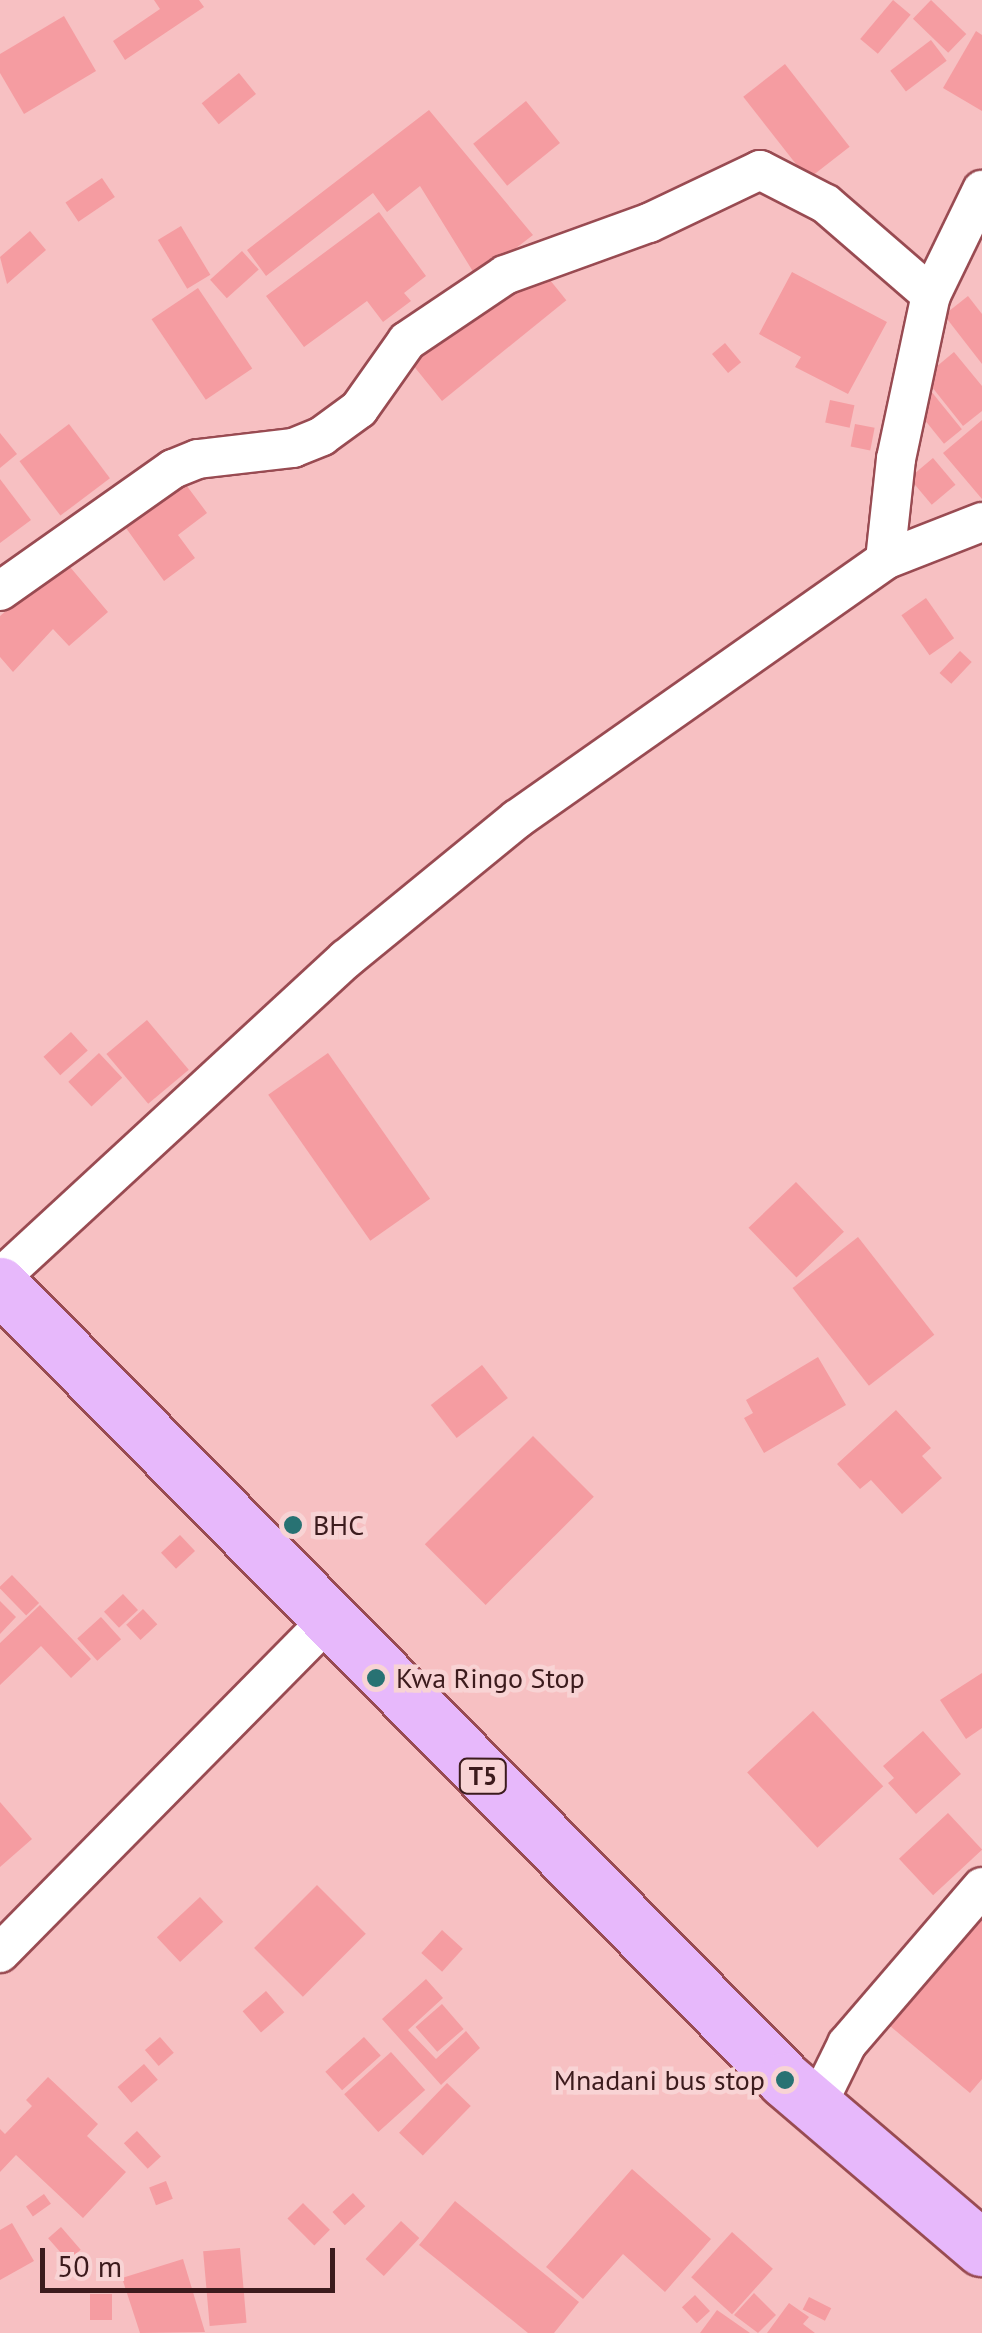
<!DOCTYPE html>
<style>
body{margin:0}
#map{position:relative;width:982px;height:2333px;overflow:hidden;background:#f7c0c2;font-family:"PT Sans",sans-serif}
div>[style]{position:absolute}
.building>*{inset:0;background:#f59ca1;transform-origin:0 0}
.roads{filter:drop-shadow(2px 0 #994b52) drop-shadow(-2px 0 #994b52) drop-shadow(0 2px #994b52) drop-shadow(0 -2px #994b52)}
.street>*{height:38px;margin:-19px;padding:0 19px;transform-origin:19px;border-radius:19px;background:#fff}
.highway>*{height:55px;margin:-27.5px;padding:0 27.5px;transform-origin:27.5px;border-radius:27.5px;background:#e7b8fb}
.dots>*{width:28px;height:28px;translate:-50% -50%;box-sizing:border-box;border:5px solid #f8d3d4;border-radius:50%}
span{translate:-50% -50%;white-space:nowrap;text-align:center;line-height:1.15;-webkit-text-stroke:9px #f8d3d4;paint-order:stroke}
.shield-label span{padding:2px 8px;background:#f8d3d4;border:2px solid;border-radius:8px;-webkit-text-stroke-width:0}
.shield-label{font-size:25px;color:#3c1b1d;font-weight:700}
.poi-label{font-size:28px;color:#3c1b1d}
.left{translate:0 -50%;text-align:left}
.right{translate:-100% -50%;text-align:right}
.scale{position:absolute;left:40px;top:2248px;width:295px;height:45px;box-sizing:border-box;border:5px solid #3c1b1d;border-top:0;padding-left:12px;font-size:30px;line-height:35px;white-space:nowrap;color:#3c1b1d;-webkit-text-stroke:8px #f8d3d4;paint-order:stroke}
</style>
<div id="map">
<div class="building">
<i style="clip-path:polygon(154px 0,199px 0,204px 7px,125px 60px,113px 41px,160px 9px)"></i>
<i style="left:893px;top:0;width:23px;height:51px;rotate:40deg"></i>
<i style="left:931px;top:0;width:49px;height:26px;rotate:44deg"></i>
<i style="clip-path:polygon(64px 16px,96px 71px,24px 114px,0 73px,0 54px)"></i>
<i style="clip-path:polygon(976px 31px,982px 35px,982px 111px,943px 88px)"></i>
<i style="left:931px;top:40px;width:26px;height:51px;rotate:53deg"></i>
<i style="left:785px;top:64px;width:105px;height:53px;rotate:52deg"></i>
<i style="left:239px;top:73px;width:27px;height:48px;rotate:51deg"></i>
<i style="left:526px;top:101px;width:54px;height:68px;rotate:51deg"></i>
<i style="clip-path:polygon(429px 110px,533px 235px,477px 278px,420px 186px,387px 212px,373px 193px,266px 276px,247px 250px)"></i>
<i style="left:102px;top:178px;width:23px;height:44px;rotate:56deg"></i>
<i style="clip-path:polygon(379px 212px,426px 276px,404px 293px,411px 301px,383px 322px,367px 301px,304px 347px,266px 296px)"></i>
<i style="left:181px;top:226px;width:57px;height:27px;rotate:59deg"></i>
<i style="clip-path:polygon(30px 231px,46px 250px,7px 284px,0 257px)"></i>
<i style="left:242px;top:251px;width:25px;height:43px;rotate:48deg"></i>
<i style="left:533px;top:259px;width:53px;height:160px;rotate:51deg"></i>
<i style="clip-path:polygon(792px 272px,887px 322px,848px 394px,795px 367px,801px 357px,759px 334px)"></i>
<i style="left:198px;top:288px;width:97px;height:56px;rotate:56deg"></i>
<i style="clip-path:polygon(968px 296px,982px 314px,982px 364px,944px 315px)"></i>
<i style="left:725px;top:343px;width:25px;height:17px;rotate:50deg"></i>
<i style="clip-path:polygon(954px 352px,982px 386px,982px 411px,963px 426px,924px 377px)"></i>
<i style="left:926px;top:385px;width:57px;height:23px;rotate:51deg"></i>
<i style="left:830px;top:400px;width:25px;height:23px;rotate:12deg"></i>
<i style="clip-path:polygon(982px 420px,982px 499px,943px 453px)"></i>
<i style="left:69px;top:424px;width:68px;height:62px;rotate:53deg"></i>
<i style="left:855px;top:424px;width:20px;height:23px;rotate:11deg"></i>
<i style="clip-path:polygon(0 433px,17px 454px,0 468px)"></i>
<i style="left:933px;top:458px;width:35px;height:31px;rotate:50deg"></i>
<i style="clip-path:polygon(175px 470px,207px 513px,178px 535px,195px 558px,164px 581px,116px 514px)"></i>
<i style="clip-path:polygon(0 479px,31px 520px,0 543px)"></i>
<i style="clip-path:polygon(65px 561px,108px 612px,69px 646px,53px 629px,13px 672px,0 657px,0 616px)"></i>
<i style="left:926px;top:598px;width:49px;height:30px;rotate:55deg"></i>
<i style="left:960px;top:651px;width:16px;height:30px;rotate:43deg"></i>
<i style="left:147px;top:1020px;width:65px;height:53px;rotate:50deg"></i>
<i style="left:71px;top:1032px;width:25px;height:37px;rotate:48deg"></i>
<i style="left:99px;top:1053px;width:34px;height:42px;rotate:47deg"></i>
<i style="left:328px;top:1053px;width:178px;height:73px;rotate:55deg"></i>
<i style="left:796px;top:1182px;width:69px;height:66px;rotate:46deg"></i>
<i style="left:858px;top:1237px;width:124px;height:83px;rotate:52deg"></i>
<i style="clip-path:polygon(818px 1357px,846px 1405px,764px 1453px,744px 1418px,753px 1413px,746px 1400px)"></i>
<i style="left:482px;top:1365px;width:42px;height:65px;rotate:52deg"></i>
<i style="clip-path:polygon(896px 1410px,931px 1448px,922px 1456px,942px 1478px,902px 1514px,871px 1480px,860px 1489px,837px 1464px)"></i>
<i style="left:533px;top:1436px;width:86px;height:153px;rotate:45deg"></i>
<i style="left:180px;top:1535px;width:22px;height:26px;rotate:47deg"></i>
<i style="left:12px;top:1575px;width:39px;height:18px;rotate:46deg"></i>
<i style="left:123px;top:1594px;width:22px;height:26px;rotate:47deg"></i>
<i style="clip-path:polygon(0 1601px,16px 1617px,0 1634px)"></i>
<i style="clip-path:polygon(40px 1605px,91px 1659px,71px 1678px,41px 1646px,0 1685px,0 1643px)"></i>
<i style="left:143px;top:1609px;width:21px;height:23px;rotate:47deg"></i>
<i style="left:101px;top:1617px;width:30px;height:32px;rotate:48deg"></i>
<i style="clip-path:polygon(982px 1673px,982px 1728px,966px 1739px,940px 1700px)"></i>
<i style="left:813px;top:1711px;width:103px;height:90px;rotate:47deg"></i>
<i style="clip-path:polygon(923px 1731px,961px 1774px,916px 1814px,888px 1783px,894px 1778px,883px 1766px)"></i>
<i style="clip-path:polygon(0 1802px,32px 1839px,0 1867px)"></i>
<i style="left:948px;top:1813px;width:50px;height:67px;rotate:47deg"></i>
<i style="left:317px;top:1885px;width:69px;height:89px;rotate:45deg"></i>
<i style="left:200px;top:1897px;width:34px;height:59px;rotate:47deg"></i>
<i style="clip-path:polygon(982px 1917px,982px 2079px,970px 2093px,890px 2026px)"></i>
<i style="left:442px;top:1930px;width:28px;height:31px;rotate:42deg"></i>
<i style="clip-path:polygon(426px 1979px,443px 1998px,408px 2030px,436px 2059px,466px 2031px,480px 2048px,441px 2085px,382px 2019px)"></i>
<i style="left:266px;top:1991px;width:28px;height:31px;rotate:49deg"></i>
<i style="left:442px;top:2004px;width:33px;height:35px;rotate:49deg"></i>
<i style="left:160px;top:2037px;width:21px;height:20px;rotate:49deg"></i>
<i style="left:364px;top:2037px;width:25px;height:52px;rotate:48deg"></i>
<i style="left:391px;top:2052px;width:51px;height:63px;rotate:48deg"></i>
<i style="left:144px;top:2064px;width:21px;height:35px;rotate:49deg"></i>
<i style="clip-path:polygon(48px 2077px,98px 2124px,87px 2136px,126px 2172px,83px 2218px,16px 2155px,0 2172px,0 2129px,5px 2134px,32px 2106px,26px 2100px)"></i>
<i style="left:447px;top:2083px;width:33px;height:69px;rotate:44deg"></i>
<i style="left:137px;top:2131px;width:35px;height:18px;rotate:47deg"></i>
<i style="clip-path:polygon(632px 2169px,711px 2239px,665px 2292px,623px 2254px,583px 2299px,546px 2267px)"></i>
<i style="left:166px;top:2181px;width:19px;height:18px;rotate:69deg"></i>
<i style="left:353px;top:2193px;width:18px;height:28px;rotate:47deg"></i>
<i style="left:44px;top:2194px;width:12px;height:22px;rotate:55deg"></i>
<i style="clip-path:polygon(455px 2201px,579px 2302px,554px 2333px,528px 2333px,419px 2245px)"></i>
<i style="left:303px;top:2203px;width:38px;height:22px;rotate:45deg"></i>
<i style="left:401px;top:2221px;width:25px;height:52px;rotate:43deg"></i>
<i style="clip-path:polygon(12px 2223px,34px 2261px,0 2280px,0 2230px)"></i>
<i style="left:61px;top:2227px;width:30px;height:17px;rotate:49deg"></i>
<i style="left:732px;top:2232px;width:55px;height:61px;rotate:42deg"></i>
<i style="left:240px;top:2248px;width:75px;height:37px;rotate:85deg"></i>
<i style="clip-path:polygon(183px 2259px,205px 2332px,140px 2333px,122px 2278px)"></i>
<i style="clip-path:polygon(754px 2293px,776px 2315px,758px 2333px,734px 2315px)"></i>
<i style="left:90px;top:2294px;width:22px;height:26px"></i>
<i style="left:695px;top:2295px;width:22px;height:18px;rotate:47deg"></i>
<i style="left:809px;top:2297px;width:25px;height:14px;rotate:27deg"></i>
<i style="clip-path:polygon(789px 2303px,809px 2317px,803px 2324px,815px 2333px,767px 2333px)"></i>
<i style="clip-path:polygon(717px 2310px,750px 2333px,700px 2333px)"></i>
</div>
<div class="roads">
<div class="street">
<i style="left:885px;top:560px;width:102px;rotate:-83.8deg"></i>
<i style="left:896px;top:459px;width:168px;rotate:-78deg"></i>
<i style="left:931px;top:295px;width:117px;rotate:-64.1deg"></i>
<i style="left:0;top:591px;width:212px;rotate:-35.2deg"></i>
<i style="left:173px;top:469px;width:27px;rotate:-22deg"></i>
<i style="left:198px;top:459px;width:96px;rotate:-6.6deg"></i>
<i style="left:293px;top:448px;width:31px;rotate:-22deg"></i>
<i style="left:322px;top:436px;width:46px;rotate:-36.1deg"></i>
<i style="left:359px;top:409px;width:83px;rotate:-54.8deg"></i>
<i style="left:407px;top:341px;width:118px;rotate:-34deg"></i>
<i style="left:505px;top:275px;width:153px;rotate:-19.9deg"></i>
<i style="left:649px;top:223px;width:123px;rotate:-25.5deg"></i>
<i style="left:760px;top:170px;width:74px;rotate:27.3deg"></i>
<i style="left:826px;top:204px;width:139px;rotate:40.9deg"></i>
<i style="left:0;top:1278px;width:471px;rotate:-42.7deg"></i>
<i style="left:346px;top:959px;width:221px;rotate:-39.3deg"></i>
<i style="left:517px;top:819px;width:450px;rotate:-35.1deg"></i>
<i style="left:885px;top:560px;width:104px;rotate:-21.4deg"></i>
<i style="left:0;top:1953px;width:467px;rotate:-45.4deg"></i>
<i style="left:816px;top:2107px;width:70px;rotate:-63.8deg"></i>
<i style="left:847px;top:2044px;width:207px;rotate:-49.3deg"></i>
</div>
<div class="highway">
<i style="left:0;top:1285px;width:1117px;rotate:45.36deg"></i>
<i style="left:785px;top:2080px;width:259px;rotate:40.5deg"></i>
</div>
</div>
<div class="dots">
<i style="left:293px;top:1525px;background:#287273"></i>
<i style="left:376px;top:1678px;background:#287273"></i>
<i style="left:785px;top:2080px;background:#287273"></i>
</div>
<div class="shield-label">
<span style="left:483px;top:1776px">T5</span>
</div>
<div class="poi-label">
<span class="left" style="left:313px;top:1525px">BHC</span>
<span class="left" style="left:396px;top:1678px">Kwa Ringo Stop</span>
<span class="right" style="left:765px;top:2080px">Mnadani bus stop</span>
</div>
<div class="scale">50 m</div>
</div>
